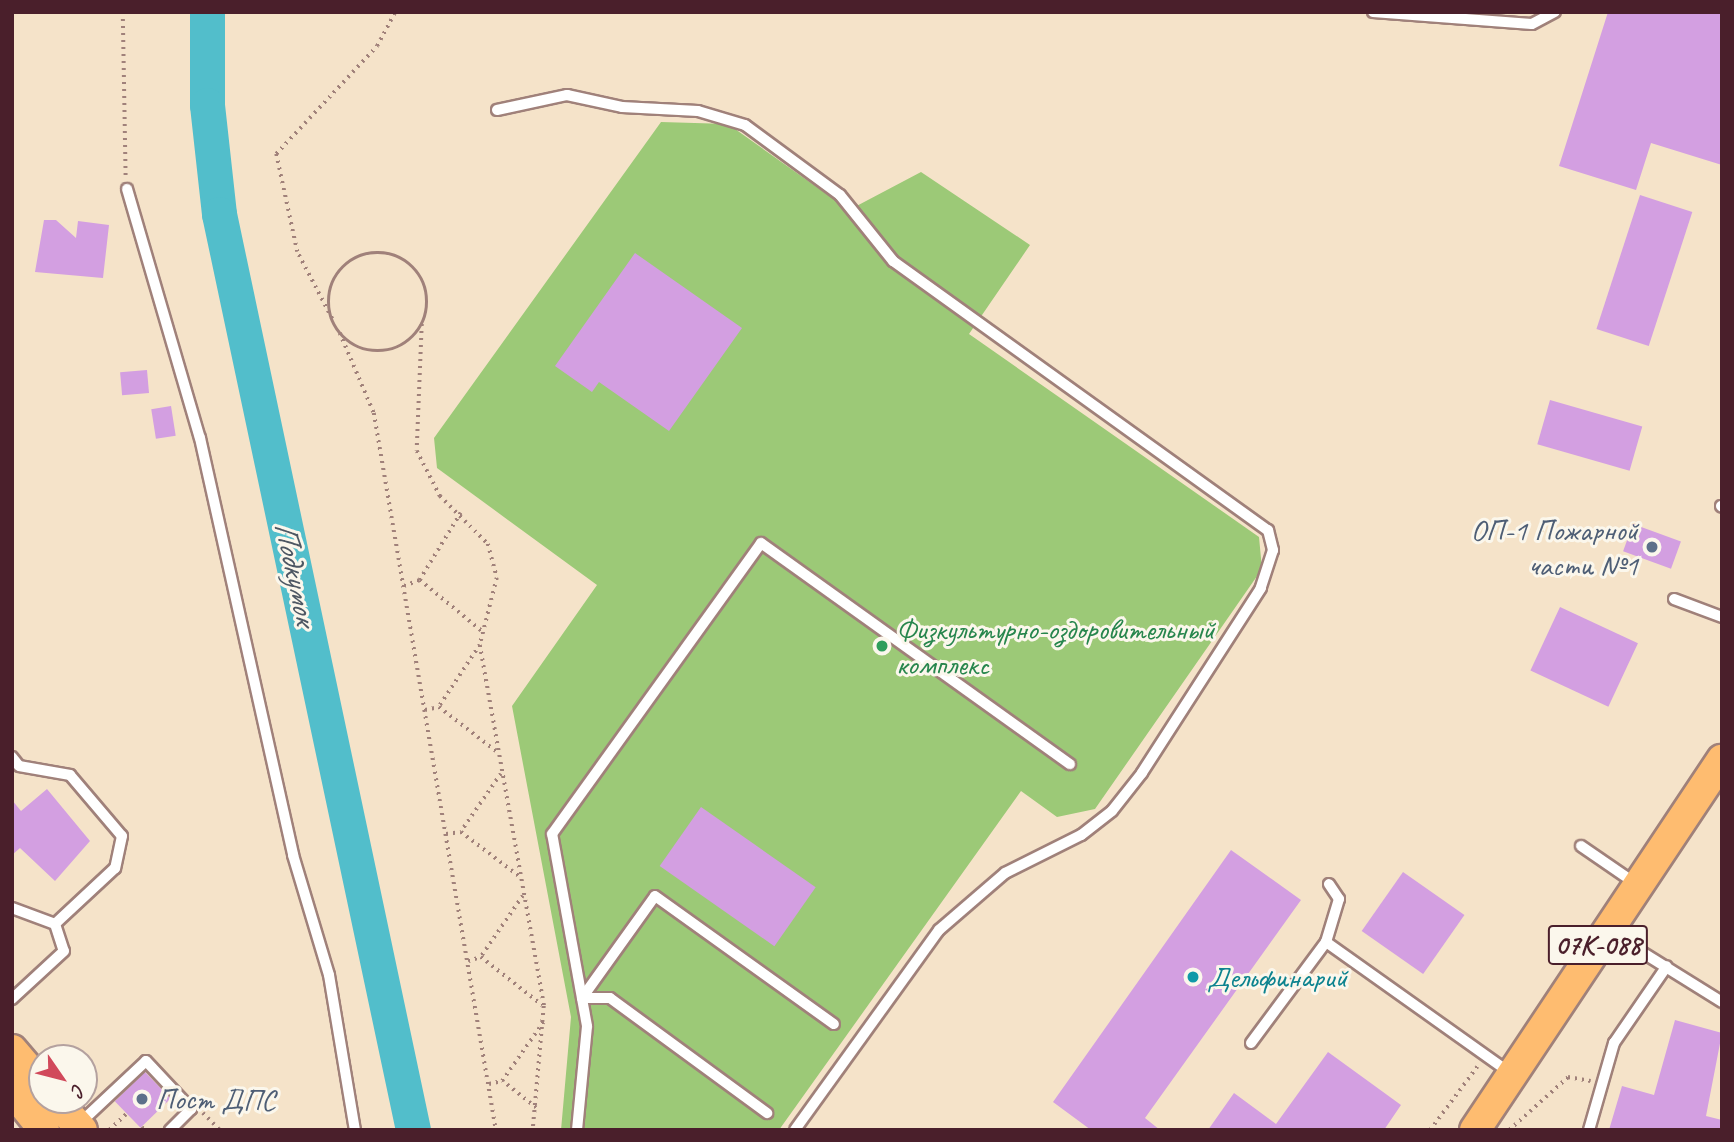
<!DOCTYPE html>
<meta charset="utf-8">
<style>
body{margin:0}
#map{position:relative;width:1734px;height:1142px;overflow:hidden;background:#f5e3c9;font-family:Caveat,sans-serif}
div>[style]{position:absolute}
.green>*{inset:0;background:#9cc977}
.river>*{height:35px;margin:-17.5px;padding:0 17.5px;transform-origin:17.5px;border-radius:17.5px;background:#52becb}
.building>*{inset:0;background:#d39fe1;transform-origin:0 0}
.path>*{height:3.5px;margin-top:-1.75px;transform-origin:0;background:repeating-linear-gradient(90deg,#a0817a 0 2px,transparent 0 7px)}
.path>.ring{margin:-1.75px;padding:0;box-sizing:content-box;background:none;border:3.5px solid #a0817a;border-radius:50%}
.roads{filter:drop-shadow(2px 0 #a0817a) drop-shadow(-2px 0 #a0817a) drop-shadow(0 2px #a0817a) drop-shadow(0 -2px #a0817a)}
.service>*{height:10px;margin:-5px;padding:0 5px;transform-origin:5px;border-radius:5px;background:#fff}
.primary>*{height:30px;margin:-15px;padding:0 15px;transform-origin:15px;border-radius:15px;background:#febc70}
.dots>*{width:19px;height:19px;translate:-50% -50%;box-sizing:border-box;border:4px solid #fbf7ec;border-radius:50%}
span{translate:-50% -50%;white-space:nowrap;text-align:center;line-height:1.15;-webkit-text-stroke:6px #fbf7ec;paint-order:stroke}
.shield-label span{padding:2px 5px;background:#fbf7ec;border:2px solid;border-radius:5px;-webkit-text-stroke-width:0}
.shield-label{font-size:28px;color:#4a1f2b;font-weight:700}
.service-label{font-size:30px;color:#4e5e75}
.right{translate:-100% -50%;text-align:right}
.left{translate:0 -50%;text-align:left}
.leisure-label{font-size:30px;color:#27864d}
.culture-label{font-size:30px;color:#0d838f}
.water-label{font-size:32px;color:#4d5763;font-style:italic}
.frame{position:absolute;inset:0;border:14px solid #4a1f2b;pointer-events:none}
.north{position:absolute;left:28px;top:1044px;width:70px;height:70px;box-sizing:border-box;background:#fbf7ec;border:2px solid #b4a19f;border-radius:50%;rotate:125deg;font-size:19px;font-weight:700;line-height:28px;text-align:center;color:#4a1f2b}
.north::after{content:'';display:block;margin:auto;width:24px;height:32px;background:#d1495b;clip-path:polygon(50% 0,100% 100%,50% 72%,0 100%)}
</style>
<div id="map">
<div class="green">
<i style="clip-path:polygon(661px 122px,728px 124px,849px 210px,921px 172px,1030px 245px,969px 334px,1259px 537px,1262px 569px,1095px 809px,1057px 817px,1021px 791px,779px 1130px,561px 1130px,571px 1017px,512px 706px,597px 585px,437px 468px,434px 438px)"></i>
</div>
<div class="river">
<i style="left:207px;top:12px;width:93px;rotate:90deg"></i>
<i style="left:207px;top:105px;width:110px;rotate:83.7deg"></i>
<i style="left:219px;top:214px;width:936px;rotate:78.04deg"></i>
</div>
<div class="building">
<i style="clip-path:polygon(1608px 12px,1722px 12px,1722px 165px,1651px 143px,1636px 190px,1559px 166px)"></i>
<i style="left:1640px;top:195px;width:55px;height:141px;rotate:18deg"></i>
<i style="clip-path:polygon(44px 220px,56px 220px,76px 238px,78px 221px,109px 225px,103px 278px,35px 272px)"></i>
<i style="clip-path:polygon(635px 253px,742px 328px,669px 431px,599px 382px,592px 392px,555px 366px)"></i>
<i style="left:147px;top:370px;width:23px;height:27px;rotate:85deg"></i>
<i style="left:1550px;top:400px;width:96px;height:46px;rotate:16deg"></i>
<i style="left:171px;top:406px;width:30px;height:20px;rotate:81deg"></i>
<i style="left:1633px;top:524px;width:51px;height:29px;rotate:20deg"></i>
<i style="left:1560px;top:607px;width:86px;height:70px;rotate:25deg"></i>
<i style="clip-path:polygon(47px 789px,90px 841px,55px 881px,20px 848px,12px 855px,12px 800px,21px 811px)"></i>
<i style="left:701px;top:807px;width:140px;height:72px;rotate:35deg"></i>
<i style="clip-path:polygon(1231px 850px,1301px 900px,1145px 1118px,1160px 1130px,1091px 1130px,1053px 1102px)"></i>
<i style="left:1403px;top:872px;width:75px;height:72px;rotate:35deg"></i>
<i style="clip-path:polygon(1675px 1020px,1722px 1033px,1706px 1116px,1722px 1120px,1722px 1130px,1609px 1130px,1622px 1086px,1654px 1095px)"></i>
<i style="clip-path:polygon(1328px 1052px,1401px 1105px,1384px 1130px,1208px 1130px,1234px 1093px,1276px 1124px)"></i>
<i style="left:145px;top:1072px;width:37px;height:42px;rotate:46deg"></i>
</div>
<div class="path">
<i style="left:123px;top:12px;width:165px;rotate:89deg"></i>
<i class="ring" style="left:329px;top:253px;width:94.5px;height:94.5px"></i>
<i style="left:332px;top:319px;width:76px;rotate:-117.6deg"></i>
<i style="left:297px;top:252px;width:100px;rotate:-102.1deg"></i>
<i style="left:276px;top:154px;width:148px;rotate:-46.9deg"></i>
<i style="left:377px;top:46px;width:38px;rotate:-62deg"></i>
<i style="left:422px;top:324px;width:127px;rotate:92.3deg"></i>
<i style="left:417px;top:451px;width:51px;rotate:62.9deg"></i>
<i style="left:440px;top:496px;width:68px;rotate:45deg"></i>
<i style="left:488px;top:544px;width:35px;rotate:75deg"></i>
<i style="left:497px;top:578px;width:69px;rotate:104.2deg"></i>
<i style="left:480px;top:645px;width:367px;rotate:79.9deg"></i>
<i style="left:544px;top:1006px;width:124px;rotate:95.1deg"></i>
<i style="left:340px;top:333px;width:87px;rotate:67deg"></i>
<i style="left:374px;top:413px;width:727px;rotate:80.34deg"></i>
<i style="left:461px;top:513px;width:79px;rotate:121.5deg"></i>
<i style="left:420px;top:580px;width:82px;rotate:39.5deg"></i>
<i style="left:404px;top:586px;width:17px;rotate:-21deg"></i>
<i style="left:480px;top:645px;width:74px;rotate:123.5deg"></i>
<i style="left:439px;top:707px;width:72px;rotate:37.7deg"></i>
<i style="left:425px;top:710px;width:14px;rotate:-12deg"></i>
<i style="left:501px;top:774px;width:70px;rotate:124.6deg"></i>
<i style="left:461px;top:832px;width:73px;rotate:37.2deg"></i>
<i style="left:446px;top:834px;width:15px;rotate:-8deg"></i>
<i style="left:523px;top:896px;width:74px;rotate:124.5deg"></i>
<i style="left:481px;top:957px;width:78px;rotate:38.2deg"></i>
<i style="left:468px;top:961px;width:14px;rotate:-17deg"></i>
<i style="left:489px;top:1084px;width:13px;rotate:-13deg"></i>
<i style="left:536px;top:1108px;width:43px;rotate:-141.5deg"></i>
<i style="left:502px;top:1081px;width:73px;rotate:-55deg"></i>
<i style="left:203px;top:1113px;width:24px;rotate:45deg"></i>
<i style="left:142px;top:1127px;width:4px;rotate:56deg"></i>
<i style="left:109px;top:1130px;width:23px;rotate:-43deg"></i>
<i style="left:1430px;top:1130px;width:79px;rotate:-53.3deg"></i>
<i style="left:1509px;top:1130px;width:79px;rotate:-41.9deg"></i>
<i style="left:1568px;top:1077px;width:23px;rotate:10deg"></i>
</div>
<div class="roads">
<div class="service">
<i style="left:1373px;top:12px;width:159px;rotate:4.3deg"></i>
<i style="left:1532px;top:24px;width:26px;rotate:-28deg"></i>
<i style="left:497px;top:110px;width:72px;rotate:-12.1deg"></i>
<i style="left:567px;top:95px;width:56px;rotate:12.3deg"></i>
<i style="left:622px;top:107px;width:76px;rotate:3deg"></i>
<i style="left:698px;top:111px;width:49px;rotate:16.6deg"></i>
<i style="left:745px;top:125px;width:118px;rotate:36.4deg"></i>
<i style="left:840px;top:195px;width:85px;rotate:51.2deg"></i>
<i style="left:893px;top:261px;width:462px;rotate:35.7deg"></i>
<i style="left:1268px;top:530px;width:21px;rotate:76deg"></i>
<i style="left:1273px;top:550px;width:40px;rotate:108deg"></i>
<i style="left:1261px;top:588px;width:220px;rotate:122.8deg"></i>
<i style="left:1142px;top:773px;width:48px;rotate:128.3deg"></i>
<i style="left:1112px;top:811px;width:39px;rotate:142deg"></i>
<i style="left:1081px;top:835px;width:85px;rotate:153.4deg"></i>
<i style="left:1005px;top:873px;width:87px;rotate:139.2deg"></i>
<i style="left:939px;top:930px;width:246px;rotate:125.8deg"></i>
<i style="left:127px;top:189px;width:259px;rotate:73.7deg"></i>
<i style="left:200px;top:438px;width:427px;rotate:77.4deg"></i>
<i style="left:293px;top:855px;width:125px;rotate:73.3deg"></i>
<i style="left:329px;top:975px;width:157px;rotate:80.5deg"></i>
<i style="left:1721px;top:506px;width:1px;rotate:45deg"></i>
<i style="left:1674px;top:599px;width:51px;rotate:20.6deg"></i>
<i style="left:12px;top:757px;width:11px;rotate:52deg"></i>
<i style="left:19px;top:766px;width:52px;rotate:10deg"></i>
<i style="left:70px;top:775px;width:80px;rotate:49.6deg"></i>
<i style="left:122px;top:836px;width:33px;rotate:102deg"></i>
<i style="left:115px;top:868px;width:82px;rotate:137deg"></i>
<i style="left:1581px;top:846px;width:65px;rotate:34.4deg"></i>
<i style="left:12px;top:908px;width:46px;rotate:20.4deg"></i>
<i style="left:55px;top:924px;width:28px;rotate:72deg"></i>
<i style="left:64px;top:951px;width:71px;rotate:137.3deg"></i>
<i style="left:1611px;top:933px;width:131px;rotate:31.9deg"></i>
<i style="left:1326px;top:942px;width:45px;rotate:-73.2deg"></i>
<i style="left:1339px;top:899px;width:18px;rotate:-124deg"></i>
<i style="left:582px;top:998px;width:125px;rotate:-54.4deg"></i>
<i style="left:655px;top:896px;width:220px;rotate:35.6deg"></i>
<i style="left:582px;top:998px;width:28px"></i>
<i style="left:610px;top:998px;width:195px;rotate:36.2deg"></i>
<i style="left:1251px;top:1043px;width:126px;rotate:-53.4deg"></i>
<i style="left:1326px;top:942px;width:224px;rotate:35.4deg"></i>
<i style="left:81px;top:1122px;width:89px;rotate:-43.2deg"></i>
<i style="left:146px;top:1061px;width:66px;rotate:46.8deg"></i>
<i style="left:191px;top:1109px;width:30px;rotate:135deg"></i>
<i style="left:577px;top:1130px;width:104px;rotate:-84.5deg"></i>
<i style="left:587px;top:1026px;width:195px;rotate:-100.3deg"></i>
<i style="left:552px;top:834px;width:358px;rotate:-54.3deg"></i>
<i style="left:761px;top:543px;width:380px;rotate:35.6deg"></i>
<i style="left:1589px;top:1130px;width:91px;rotate:-74deg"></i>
<i style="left:1614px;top:1043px;width:93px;rotate:-55.5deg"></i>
</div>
<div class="primary">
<i style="left:12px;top:1050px;width:46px;rotate:49.4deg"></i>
<i style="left:12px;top:1090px;width:51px;rotate:51.3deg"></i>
<i style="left:55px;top:1100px;width:40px;rotate:48deg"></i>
<i style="left:1475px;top:1130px;width:445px;rotate:-56.3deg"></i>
</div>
</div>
<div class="dots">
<i style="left:1652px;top:547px;background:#5c6f8a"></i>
<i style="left:882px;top:646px;background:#2e9e5b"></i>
<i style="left:1193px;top:977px;background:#0f9aa8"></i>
<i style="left:142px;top:1099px;background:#5c6f8a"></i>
</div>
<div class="shield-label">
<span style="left:1598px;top:945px">07К-088</span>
</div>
<div class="service-label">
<span class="right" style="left:1638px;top:547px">ОП-1 Пожарной<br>части №1</span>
<span class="left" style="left:156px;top:1099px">Пост ДПС</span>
</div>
<div class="leisure-label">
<span class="left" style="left:896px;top:646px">Физкультурно-оздоровительный<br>комплекс</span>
</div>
<div class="culture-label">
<span class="left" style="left:1207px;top:977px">Дельфинарий</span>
</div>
<div class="water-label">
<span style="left:295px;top:573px;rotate:78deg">Подкумок</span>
</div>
<div class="frame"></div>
<div class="north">С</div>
</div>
